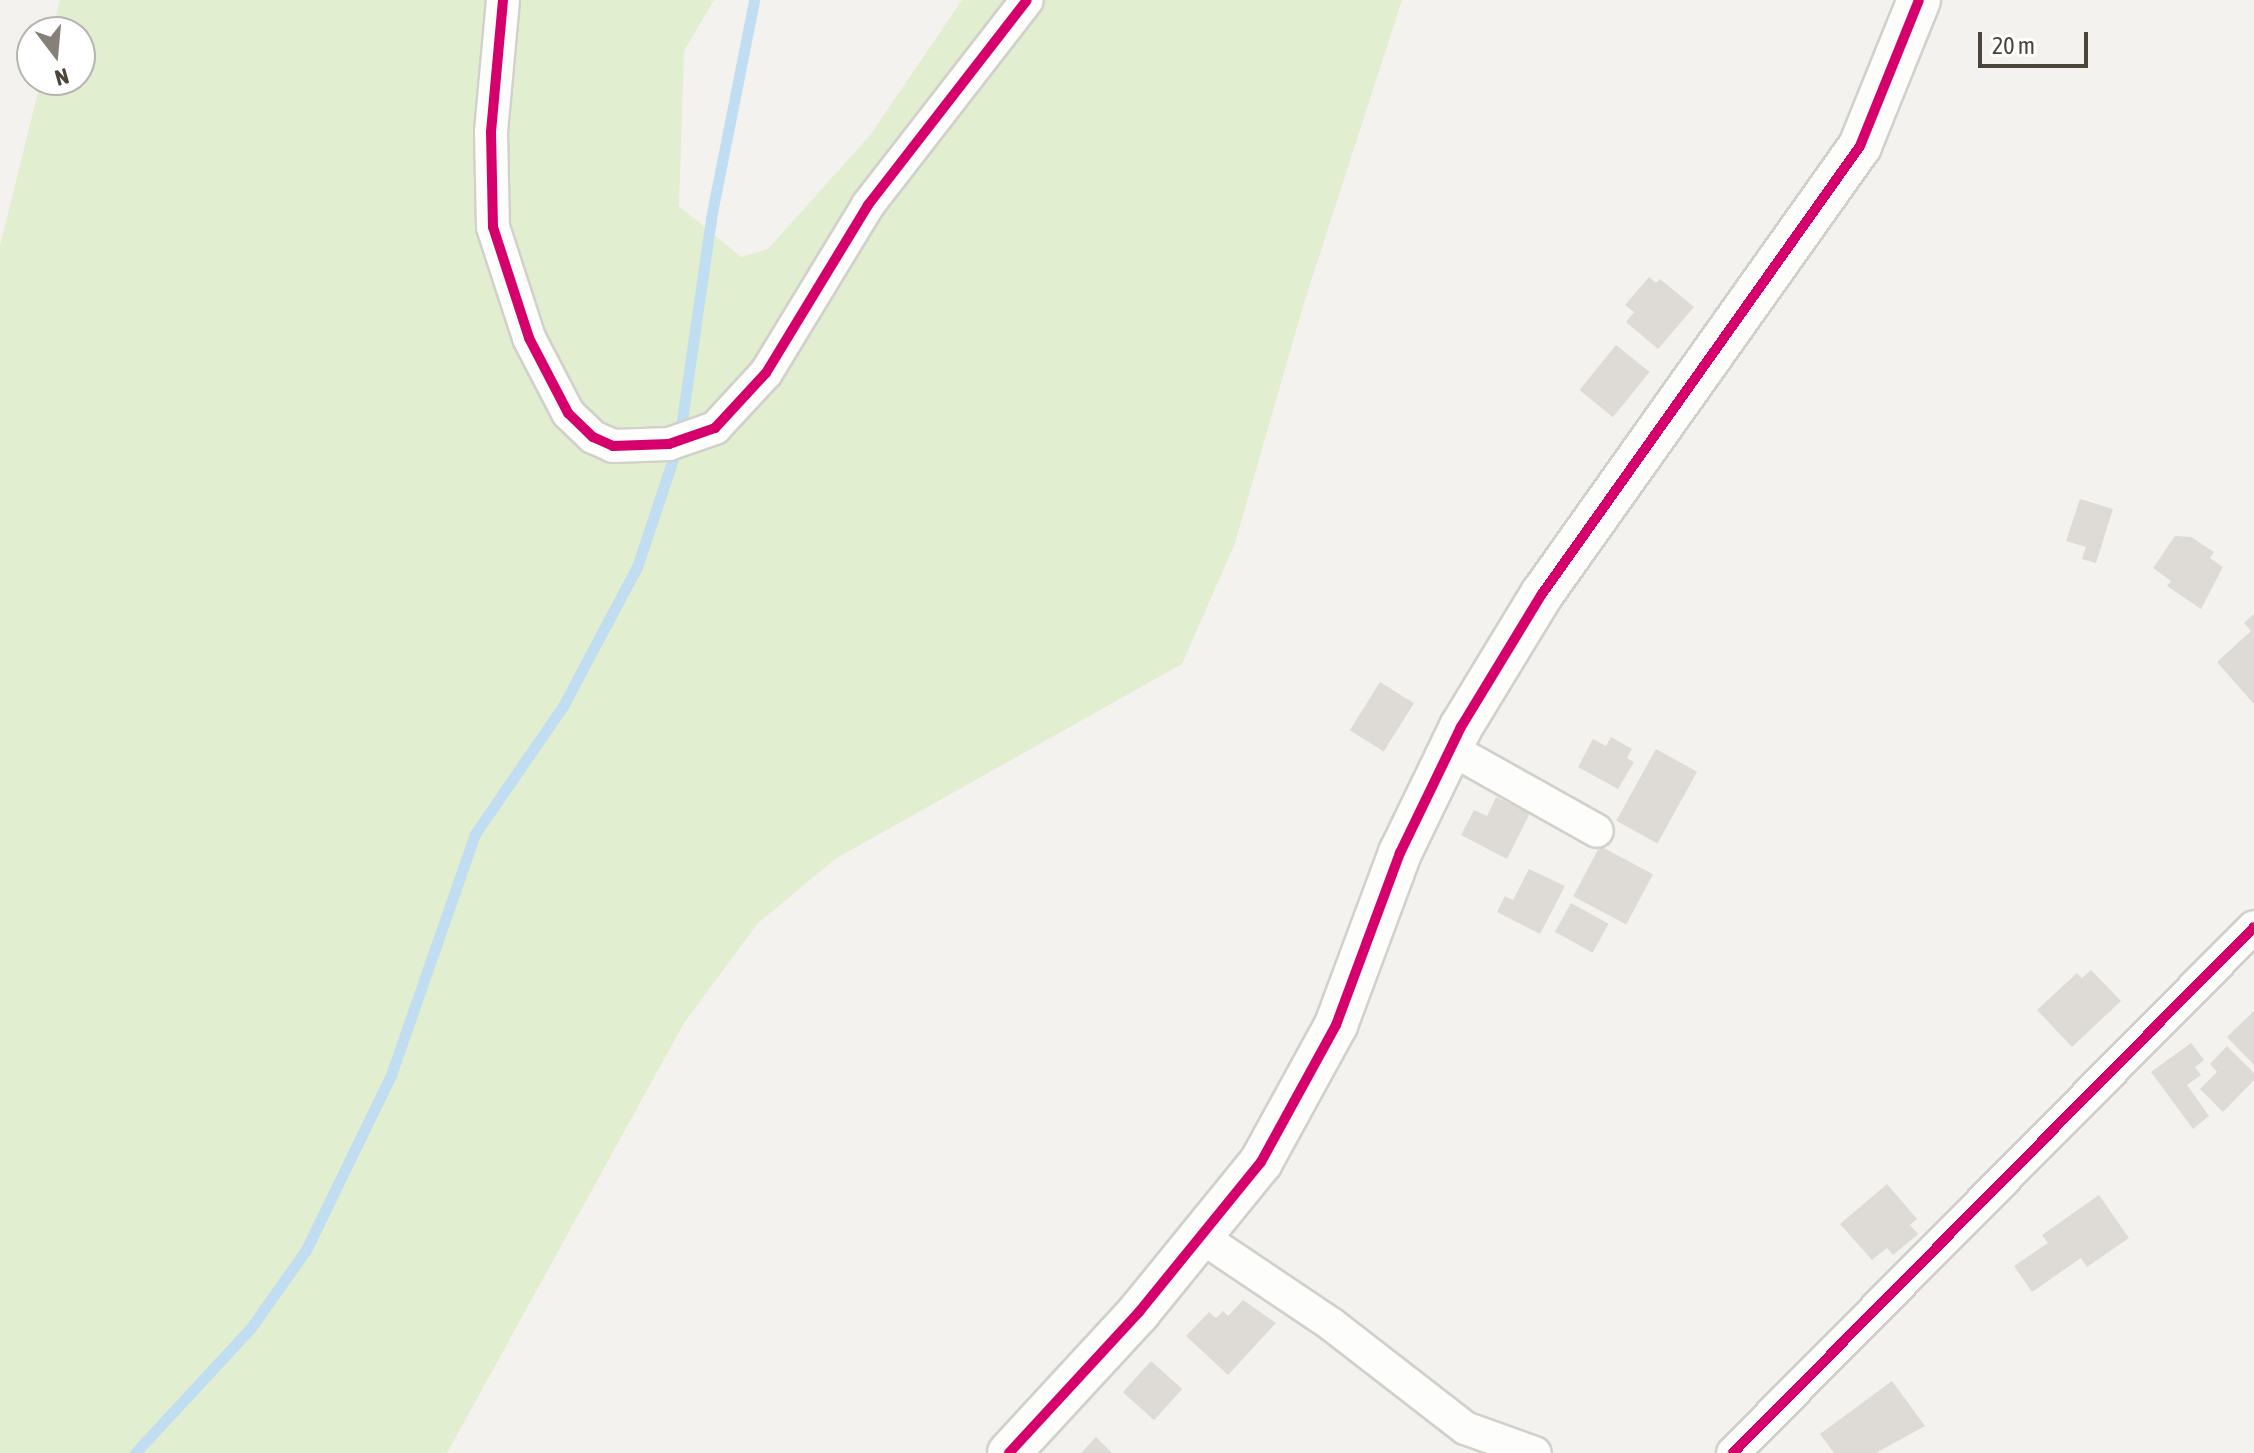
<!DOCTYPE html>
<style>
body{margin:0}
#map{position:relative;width:2254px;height:1453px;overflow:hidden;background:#f4f2ee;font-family:"Asap Condensed",sans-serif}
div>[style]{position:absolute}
.green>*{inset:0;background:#e1eecf}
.stream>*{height:11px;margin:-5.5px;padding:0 5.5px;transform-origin:5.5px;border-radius:5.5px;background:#c0ddf1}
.building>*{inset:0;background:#dedbd6;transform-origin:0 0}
.roads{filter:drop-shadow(2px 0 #d2d0cb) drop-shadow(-2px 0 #d2d0cb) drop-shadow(0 2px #d2d0cb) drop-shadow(0 -2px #d2d0cb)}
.minor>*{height:32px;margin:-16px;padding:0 16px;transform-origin:16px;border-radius:16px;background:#fdfdfc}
.tertiary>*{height:42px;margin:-21px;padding:0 21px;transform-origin:21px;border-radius:21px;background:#fdfdfc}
.cycleway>*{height:10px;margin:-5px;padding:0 5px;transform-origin:5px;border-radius:5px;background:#d6006c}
span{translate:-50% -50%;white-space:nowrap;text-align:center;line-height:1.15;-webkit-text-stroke:6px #fff;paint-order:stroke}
.north{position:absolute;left:16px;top:16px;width:80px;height:80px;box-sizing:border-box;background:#fff;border:2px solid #b7b4b0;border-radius:50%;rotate:164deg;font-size:22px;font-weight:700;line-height:32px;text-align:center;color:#4b4439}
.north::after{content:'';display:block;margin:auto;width:28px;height:36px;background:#868178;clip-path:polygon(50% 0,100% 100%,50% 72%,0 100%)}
.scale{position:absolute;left:1978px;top:32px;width:110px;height:36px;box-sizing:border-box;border:4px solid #4b4439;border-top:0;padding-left:10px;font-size:24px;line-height:28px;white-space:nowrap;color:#4b4439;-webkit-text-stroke:6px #fff;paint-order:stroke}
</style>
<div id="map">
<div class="green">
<i style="clip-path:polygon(60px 0,714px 0,684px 51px,679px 206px,741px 257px,768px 249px,871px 134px,962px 0,1402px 0,1304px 303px,1235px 543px,1182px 664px,835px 859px,758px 923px,684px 1023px,447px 1453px,0 1453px,0 246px,41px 80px,80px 80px,80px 32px,52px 32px)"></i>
</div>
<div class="stream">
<i style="left:135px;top:1453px;width:169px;rotate:-47.2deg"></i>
<i style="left:250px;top:1329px;width:97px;rotate:-54.7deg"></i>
<i style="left:306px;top:1250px;width:195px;rotate:-64.1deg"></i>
<i style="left:391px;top:1075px;width:255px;rotate:-70.8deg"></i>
<i style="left:475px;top:834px;width:155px;rotate:-55.5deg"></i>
<i style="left:563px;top:706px;width:157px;rotate:-62deg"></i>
<i style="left:637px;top:567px;width:133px;rotate:-71.6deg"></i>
<i style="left:679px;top:441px;width:225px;rotate:-81.8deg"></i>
<i style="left:711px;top:218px;width:222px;rotate:-78.8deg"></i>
</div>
<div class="building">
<i style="clip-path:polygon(1649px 277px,1656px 283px,1660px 279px,1694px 307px,1658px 349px,1626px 322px,1634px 312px,1625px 305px)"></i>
<i style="left:1616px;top:345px;width:43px;height:58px;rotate:39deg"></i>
<i style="clip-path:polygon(2080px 499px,2113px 509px,2096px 563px,2082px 559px,2086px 547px,2066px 541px)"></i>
<i style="clip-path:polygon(2175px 536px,2191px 537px,2214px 552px,2210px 558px,2223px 567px,2201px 609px,2167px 586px,2171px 581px,2153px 568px)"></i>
<i style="clip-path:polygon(2254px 614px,2254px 704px,2217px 662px,2251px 631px,2244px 623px)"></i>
<i style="left:1380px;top:682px;width:40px;height:57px;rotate:32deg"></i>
<i style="clip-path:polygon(1611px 737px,1632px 749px,1627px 758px,1634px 762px,1618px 789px,1578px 767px,1593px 739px,1606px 746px)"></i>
<i style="left:1656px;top:749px;width:47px;height:82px;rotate:29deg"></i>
<i style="clip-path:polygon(1496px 797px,1530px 813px,1507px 859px,1461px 835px,1474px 810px,1487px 816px)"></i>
<i style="left:1600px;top:846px;width:60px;height:57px;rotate:28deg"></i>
<i style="clip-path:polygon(1529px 869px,1565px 886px,1540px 934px,1497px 912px,1505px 896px,1513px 900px)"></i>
<i style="left:1571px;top:903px;width:43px;height:33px;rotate:29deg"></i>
<i style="clip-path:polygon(2091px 970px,2121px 1001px,2072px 1047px,2037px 1010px,2077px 973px,2082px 978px)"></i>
<i style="clip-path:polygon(2254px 1011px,2254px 1065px,2227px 1037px)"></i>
<i style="clip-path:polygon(2191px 1043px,2204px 1060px,2195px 1067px,2201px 1075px,2187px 1085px,2209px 1116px,2193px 1129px,2151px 1072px)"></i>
<i style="clip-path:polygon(2227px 1046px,2254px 1073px,2254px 1080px,2223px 1112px,2200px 1089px,2217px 1072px,2210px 1064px)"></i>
<i style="clip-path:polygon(1887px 1184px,1917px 1219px,1910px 1225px,1918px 1234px,1893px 1255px,1887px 1248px,1872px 1260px,1840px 1224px)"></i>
<i style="clip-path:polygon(2099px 1195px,2129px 1238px,2087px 1267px,2081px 1258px,2032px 1292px,2014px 1266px,2048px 1243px,2042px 1235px)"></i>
<i style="clip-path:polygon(1243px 1300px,1276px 1323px,1228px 1375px,1186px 1336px,1209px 1312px,1216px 1318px,1223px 1311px,1228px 1316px)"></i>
<i style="left:1151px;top:1361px;width:42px;height:42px;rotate:42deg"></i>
<i style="clip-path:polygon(1892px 1381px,1925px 1426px,1876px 1453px,1834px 1453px,1820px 1434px)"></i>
<i style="clip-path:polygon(1096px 1437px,1112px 1453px,1081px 1453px)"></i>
</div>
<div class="roads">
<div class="minor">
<i style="left:503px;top:0;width:133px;rotate:95.2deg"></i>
<i style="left:491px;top:132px;width:95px;rotate:88.8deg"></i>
<i style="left:493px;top:227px;width:117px;rotate:72deg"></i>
<i style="left:529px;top:338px;width:85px;rotate:62.5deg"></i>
<i style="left:568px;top:413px;width:35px;rotate:44deg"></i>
<i style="left:593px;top:437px;width:22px;rotate:24deg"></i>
<i style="left:613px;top:446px;width:56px;rotate:-2deg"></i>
<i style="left:669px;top:444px;width:49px;rotate:-19.2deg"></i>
<i style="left:715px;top:428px;width:75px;rotate:-47.2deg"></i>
<i style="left:766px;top:373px;width:197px;rotate:-58.7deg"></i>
<i style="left:868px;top:205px;width:259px;rotate:-52.2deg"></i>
<i style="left:1451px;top:749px;width:167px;rotate:29.3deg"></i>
<i style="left:1200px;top:1236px;width:158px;rotate:33.9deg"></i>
<i style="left:1331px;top:1324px;width:170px;rotate:37.8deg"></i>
<i style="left:1465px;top:1428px;width:74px;rotate:19.7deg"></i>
<i style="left:1733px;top:1453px;width:740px;rotate:-45.27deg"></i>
</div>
<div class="tertiary">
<i style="left:1009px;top:1453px;width:192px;rotate:-47.3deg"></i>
<i style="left:1139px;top:1312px;width:193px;rotate:-50.9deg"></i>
<i style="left:1261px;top:1162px;width:156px;rotate:-61.3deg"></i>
<i style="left:1336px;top:1025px;width:184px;rotate:-69.6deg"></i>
<i style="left:1400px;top:853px;width:140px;rotate:-64.2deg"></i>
<i style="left:1461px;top:727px;width:156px;rotate:-58.7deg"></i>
<i style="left:1542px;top:594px;width:549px;rotate:-54.63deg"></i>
<i style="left:1860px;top:146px;width:157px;rotate:-68deg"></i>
</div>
</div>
<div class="cycleway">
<i style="left:503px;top:0;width:133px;rotate:95.2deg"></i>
<i style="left:491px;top:132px;width:95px;rotate:88.8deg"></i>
<i style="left:493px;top:227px;width:117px;rotate:72deg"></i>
<i style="left:529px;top:338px;width:85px;rotate:62.5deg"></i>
<i style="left:568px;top:413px;width:35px;rotate:44deg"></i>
<i style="left:593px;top:437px;width:22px;rotate:24deg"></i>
<i style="left:613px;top:446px;width:56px;rotate:-2deg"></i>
<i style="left:669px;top:444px;width:49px;rotate:-19.2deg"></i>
<i style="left:715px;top:428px;width:75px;rotate:-47.2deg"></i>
<i style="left:766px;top:373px;width:197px;rotate:-58.7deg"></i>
<i style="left:868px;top:205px;width:259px;rotate:-52.2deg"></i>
<i style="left:1009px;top:1453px;width:192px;rotate:-47.3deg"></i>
<i style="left:1139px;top:1312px;width:193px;rotate:-50.9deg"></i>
<i style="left:1261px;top:1162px;width:156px;rotate:-61.3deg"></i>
<i style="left:1336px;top:1025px;width:184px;rotate:-69.6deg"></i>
<i style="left:1400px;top:853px;width:140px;rotate:-64.2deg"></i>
<i style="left:1461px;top:727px;width:156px;rotate:-58.7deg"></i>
<i style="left:1542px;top:594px;width:549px;rotate:-54.63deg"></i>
<i style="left:1860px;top:146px;width:157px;rotate:-68deg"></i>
<i style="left:1733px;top:1453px;width:740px;rotate:-45.27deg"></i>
</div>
<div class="north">N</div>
<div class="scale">20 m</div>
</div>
